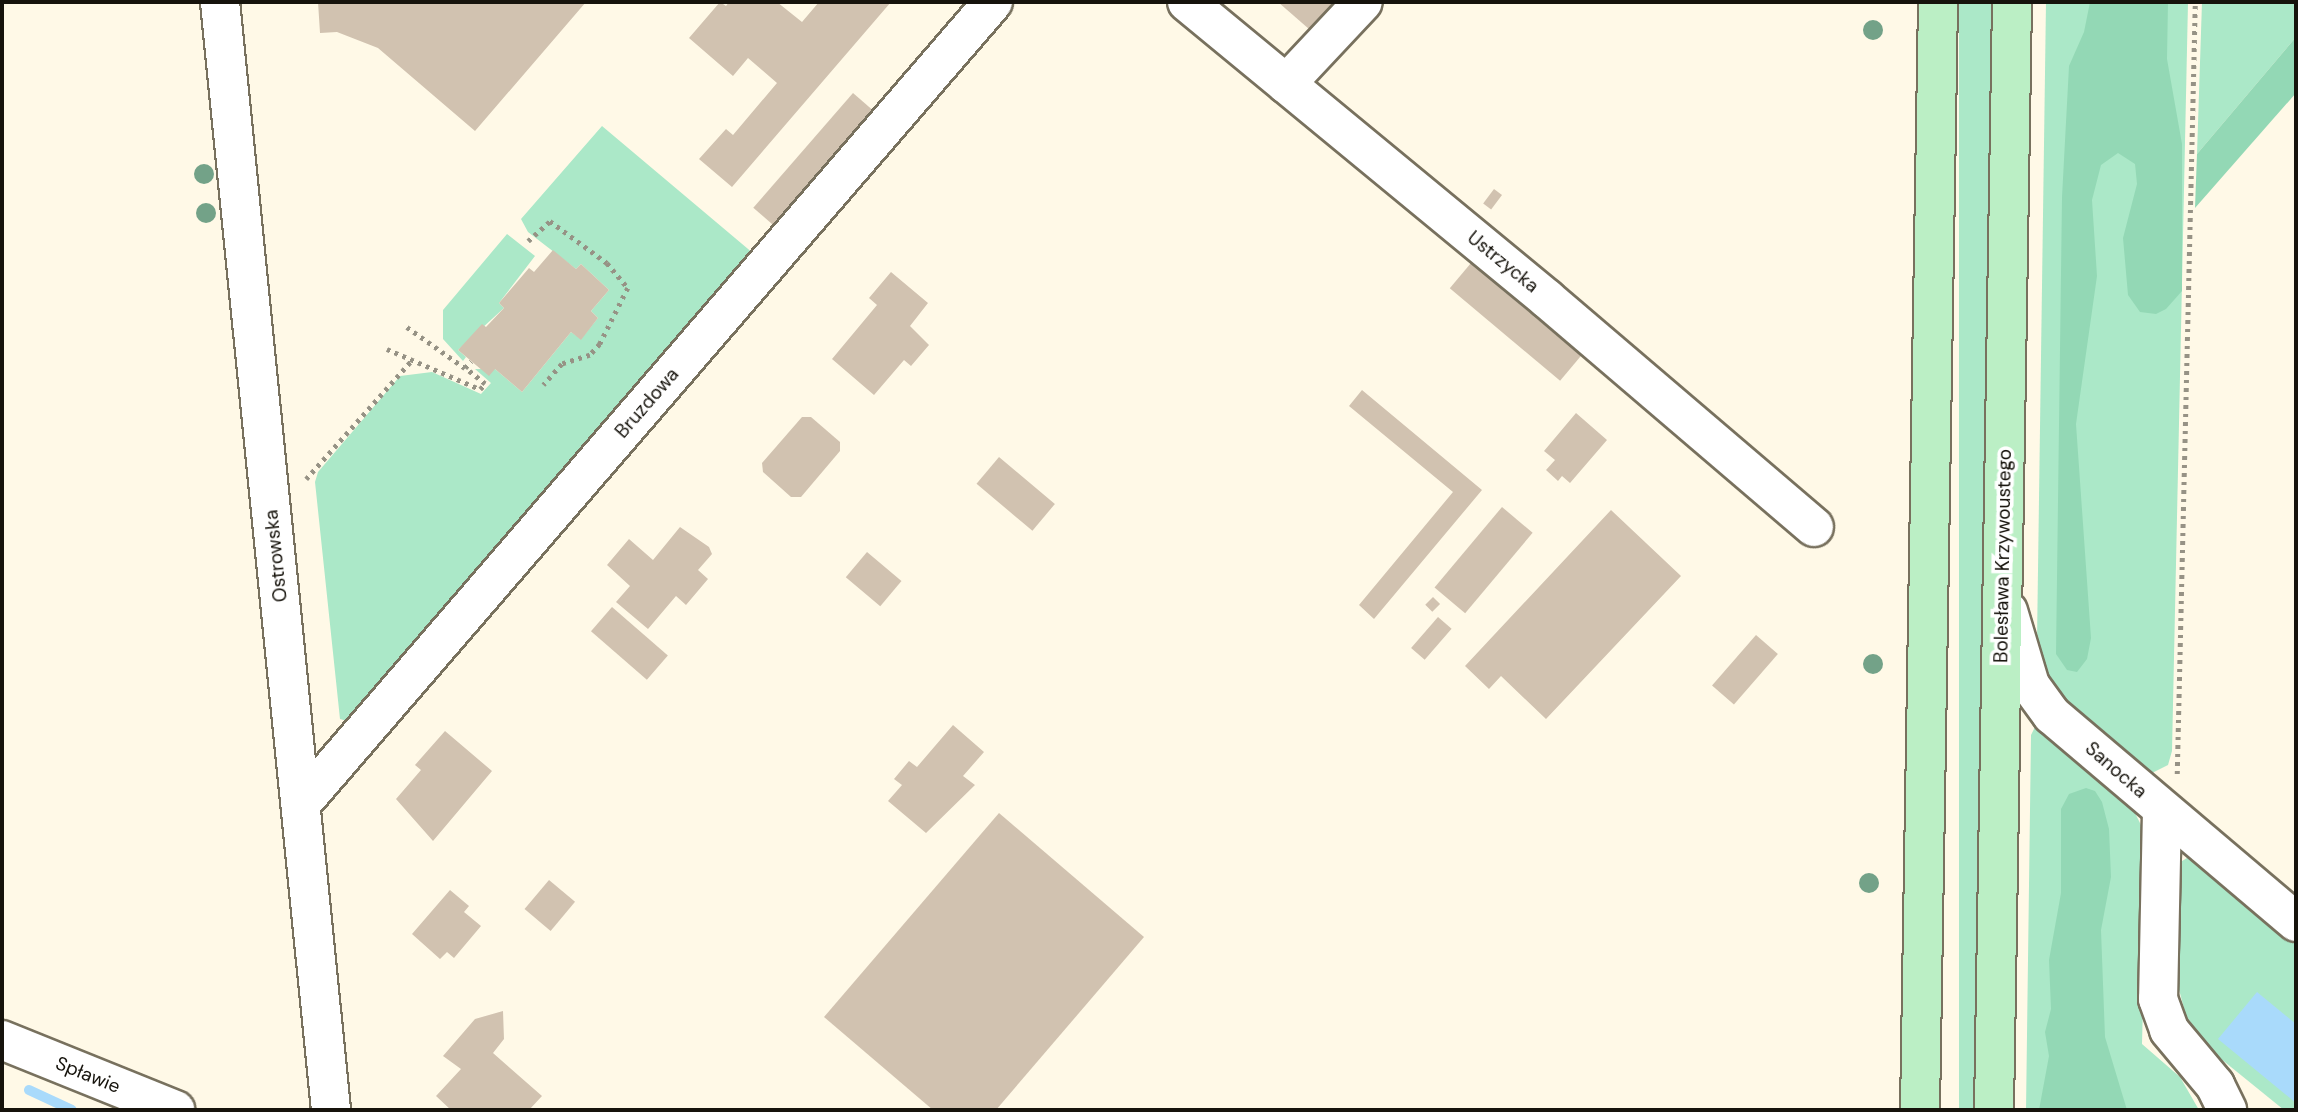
<!DOCTYPE html>
<meta charset="utf-8">
<style>
body{margin:0}
#map{position:relative;width:2298px;height:1112px;overflow:hidden;background:#fff9e7;font-family:"DM Sans",sans-serif}
div>[style]{position:absolute}
.green>*{inset:0;background:#abe8c8;transform-origin:0 0}
.forest>*{inset:0;background:#93d8b5}
.water>*{inset:0;background:#a9dafb}
.stream>*{height:10px;margin:-5px;padding:0 5px;transform-origin:5px;border-radius:5px;background:#a9dafb}
.building>*{inset:0;background:#d1c2b0;transform-origin:0 0}
.path>*{height:4.5px;margin-top:-2.25px;transform-origin:0;background:repeating-linear-gradient(90deg,#969285 0 3.5px,transparent 0 8.5px)}
.roads{filter:drop-shadow(2px 0 #78715e) drop-shadow(-2px 0 #78715e) drop-shadow(0 2px #78715e) drop-shadow(0 -2px #78715e)}
.minor>*{height:38px;margin:-19px;padding:0 19px;transform-origin:19px;border-radius:19px;background:#fff}
.major>*{height:38px;margin:-19px;padding:0 19px;transform-origin:19px;border-radius:19px;background:#bbefc5}
.trees>*{width:20px;height:20px;margin:-10px;border-radius:50%;background:#73a288}
span{translate:-50% -50%;white-space:nowrap;text-align:center;line-height:1.15;-webkit-text-stroke:7px #fff;paint-order:stroke}
.street-label{font-size:19px;color:#16130c}
.frame{position:absolute;inset:0;border:4px solid #16130c;pointer-events:none}
</style>
<div id="map">
<div class="green">
<i style="left:1959px;top:2px;width:35px;height:1108px"></i>
<i style="clip-path:polygon(2046px 2px,2188px 2px,2172px 751px,2168px 765px,2148px 775px,2067px 707px,2046px 676px,2037px 641px)"></i>
<i style="clip-path:polygon(2202px 2px,2296px 2px,2296px 37px,2197px 154px)"></i>
<i style="clip-path:polygon(602px 126px,754px 254px,351px 722px,340px 719px,315px 482px,318px 472px,400px 376px,432px 372px,481px 394px,491px 383px,475px 369px,495px 369px,522px 392px,571px 332px,581px 339px,598px 318px,591px 311px,609px 290px,581px 264px,576px 269px,528px 232px,521px 219px)"></i>
<i style="clip-path:polygon(507px 234px,535px 256px,499px 303px,504px 308px,458px 350px,466px 357px,463px 361px,443px 339px,443px 310px)"></i>
<i style="clip-path:polygon(2036px 725px,2132px 807px,2141px 825px,2145px 924px,2142px 1044px,2180px 1077px,2199px 1110px,2026px 1110px,2031px 735px)"></i>
<i style="clip-path:polygon(2190px 856px,2296px 939px,2296px 1110px,2284px 1110px,2210px 1050px,2186px 1016px,2176px 978px,2179px 863px)"></i>
</div>
<div class="forest">
<i style="clip-path:polygon(2090px 2px,2168px 2px,2167px 59px,2182px 144px,2182px 291px,2166px 309px,2156px 314px,2140px 312px,2128px 295px,2123px 238px,2137px 184px,2135px 164px,2118px 153px,2101px 165px,2092px 200px,2097px 276px,2076px 424px,2091px 638px,2087px 659px,2077px 672px,2067px 670px,2056px 654px,2062px 197px,2069px 66px,2084px 32px)"></i>
<i style="clip-path:polygon(2296px 37px,2296px 93px,2195px 208px,2197px 154px)"></i>
<i style="clip-path:polygon(2086px 788px,2095px 791px,2102px 802px,2109px 829px,2111px 877px,2101px 930px,2105px 1037px,2127px 1110px,2039px 1110px,2049px 1056px,2045px 1032px,2051px 1009px,2049px 960px,2061px 893px,2061px 809px,2069px 794px)"></i>
</div>
<div class="water">
<i style="clip-path:polygon(2257px 992px,2296px 1024px,2296px 1103px,2218px 1039px)"></i>
</div>
<div class="stream">
<i style="left:29px;top:1090px;width:47px;rotate:24.9deg"></i>
</div>
<div class="building">
<i style="clip-path:polygon(318px 2px,586px 2px,475px 131px,378px 48px,337px 32px,320px 33px)"></i>
<i style="clip-path:polygon(720px 2px,726px 6px,729px 2px,777px 2px,802px 22px,819px 2px,891px 2px,732px 187px,699px 159px,726px 129px,733px 135px,777px 83px,748px 58px,733px 76px,689px 38px)"></i>
<i style="clip-path:polygon(1278px 2px,1346px 2px,1317px 36px)"></i>
<i style="left:853px;top:93px;width:29px;height:152px;rotate:41deg"></i>
<i style="left:1494px;top:189px;width:10px;height:18px;rotate:37deg"></i>
<i style="clip-path:polygon(553px 250px,576px 269px,581px 264px,609px 290px,591px 311px,598px 318px,581px 340px,571px 332px,522px 392px,495px 369px,489px 376px,458px 350px,482px 324px,486px 327px,504px 308px,499px 303px,529px 268px,534px 272px)"></i>
<i style="left:1471px;top:263px;width:144px;height:33px;rotate:40deg"></i>
<i style="clip-path:polygon(891px 272px,928px 303px,910px 326px,929px 345px,911px 366px,904px 360px,874px 395px,832px 359px,877px 305px,869px 298px)"></i>
<i style="clip-path:polygon(1362px 390px,1482px 490px,1374px 619px,1359px 605px,1453px 492px,1349px 406px)"></i>
<i style="clip-path:polygon(1576px 413px,1607px 440px,1570px 483px,1562px 476px,1558px 481px,1546px 470px,1555px 460px,1544px 451px)"></i>
<i style="clip-path:polygon(802px 417px,811px 417px,840px 442px,840px 451px,801px 497px,791px 497px,763px 472px,762px 463px)"></i>
<i style="left:999px;top:457px;width:73px;height:35px;rotate:40deg"></i>
<i style="left:1502px;top:507px;width:40px;height:105px;rotate:40deg"></i>
<i style="clip-path:polygon(1611px 510px,1681px 576px,1546px 719px,1501px 676px,1489px 689px,1465px 666px)"></i>
<i style="clip-path:polygon(680px 527px,709px 547px,712px 554px,698px 570px,708px 579px,686px 605px,676px 596px,648px 629px,616px 602px,630px 586px,607px 565px,629px 539px,653px 560px)"></i>
<i style="left:867px;top:552px;width:45px;height:33px;rotate:40deg"></i>
<i style="left:1433px;top:597px;width:10px;height:11px;rotate:45deg"></i>
<i style="left:612px;top:607px;width:74px;height:32px;rotate:41deg"></i>
<i style="left:1438px;top:617px;width:18px;height:41px;rotate:41deg"></i>
<i style="left:1756px;top:635px;width:29px;height:67px;rotate:41deg"></i>
<i style="clip-path:polygon(953px 725px,984px 752px,963px 776px,975px 785px,926px 833px,888px 801px,902px 785px,894px 779px,909px 761px,917px 767px)"></i>
<i style="clip-path:polygon(445px 731px,492px 771px,433px 841px,396px 799px,421px 770px,415px 765px)"></i>
<i style="clip-path:polygon(999px 813px,1144px 937px,996px 1110px,933px 1110px,824px 1017px)"></i>
<i style="left:549px;top:880px;width:34px;height:38px;rotate:40deg"></i>
<i style="clip-path:polygon(450px 890px,469px 906px,464px 912px,481px 926px,454px 958px,447px 952px,440px 959px,412px 934px)"></i>
<i style="clip-path:polygon(503px 1011px,504px 1039px,493px 1053px,542px 1096px,529px 1110px,451px 1110px,436px 1096px,461px 1069px,443px 1056px,475px 1019px)"></i>
</div>
<div class="path">
<i style="left:528px;top:241px;width:30px;rotate:-42deg"></i>
<i style="left:550px;top:221px;width:71px;rotate:36.4deg"></i>
<i style="left:607px;top:263px;width:33px;rotate:50deg"></i>
<i style="left:628px;top:288px;width:63px;rotate:116.6deg"></i>
<i style="left:600px;top:344px;width:15px;rotate:132deg"></i>
<i style="left:590px;top:355px;width:29px;rotate:162deg"></i>
<i style="left:562px;top:364px;width:28px;rotate:131deg"></i>
<i style="left:407px;top:327px;width:71px;rotate:35.3deg"></i>
<i style="left:387px;top:349px;width:101px;rotate:23.3deg"></i>
<i style="left:480px;top:389px;width:7px;rotate:-45deg"></i>
<i style="left:485px;top:384px;width:26px;rotate:-141deg"></i>
<i style="left:465px;top:368px;width:9px;rotate:-49deg"></i>
<i style="left:306px;top:479px;width:159px;rotate:-48.3deg"></i>
<i style="left:2177px;top:774px;width:772px;rotate:-88.66deg"></i>
</div>
<div class="roads">
<div class="minor">
<i style="left:220px;top:2px;width:1114px;rotate:84.28deg"></i>
<i style="left:1187px;top:2px;width:467px;rotate:39.5deg"></i>
<i style="left:1547px;top:299px;width:351px;rotate:40.5deg"></i>
<i style="left:1286px;top:84px;width:112px;rotate:-46.8deg"></i>
<i style="left:2008px;top:611px;width:77px;rotate:73.4deg"></i>
<i style="left:2030px;top:685px;width:37px;rotate:54deg"></i>
<i style="left:2052px;top:715px;width:320px;rotate:40.3deg"></i>
<i style="left:301px;top:804px;width:1059px;rotate:-49.21deg"></i>
<i style="left:2162px;top:811px;width:188px;rotate:91.2deg"></i>
<i style="left:2158px;top:999px;width:33px;rotate:70deg"></i>
<i style="left:2169px;top:1030px;width:72px;rotate:50.1deg"></i>
<i style="left:2215px;top:1085px;width:28px;rotate:64deg"></i>
<i style="left:2px;top:1040px;width:187px;rotate:22deg"></i>
</div>
<div class="major">
<i style="left:1920px;top:1110px;width:1108px;rotate:-89.07deg"></i>
<i style="left:1994px;top:1110px;width:1108px;rotate:-89.07deg"></i>
</div>
</div>
<div class="trees">
<i style="left:1873px;top:30px"></i>
<i style="left:204px;top:174px"></i>
<i style="left:206px;top:213px"></i>
<i style="left:1873px;top:664px"></i>
<i style="left:1869px;top:883px"></i>
</div>
<div class="street-label">
<span style="left:1503px;top:262px;rotate:39deg">Ustrzycka</span>
<span style="left:647px;top:403px;rotate:-49deg">Bruzdowa</span>
<span style="left:276px;top:556px;rotate:-96deg">Ostrowska</span>
<span style="left:2003px;top:556px;rotate:-89deg">Bolesława Krzywoustego</span>
<span style="left:2116px;top:770px;rotate:41deg">Sanocka</span>
<span style="left:88px;top:1075px;rotate:22deg">Spławie</span>
</div>
<div class="frame"></div>
</div>
